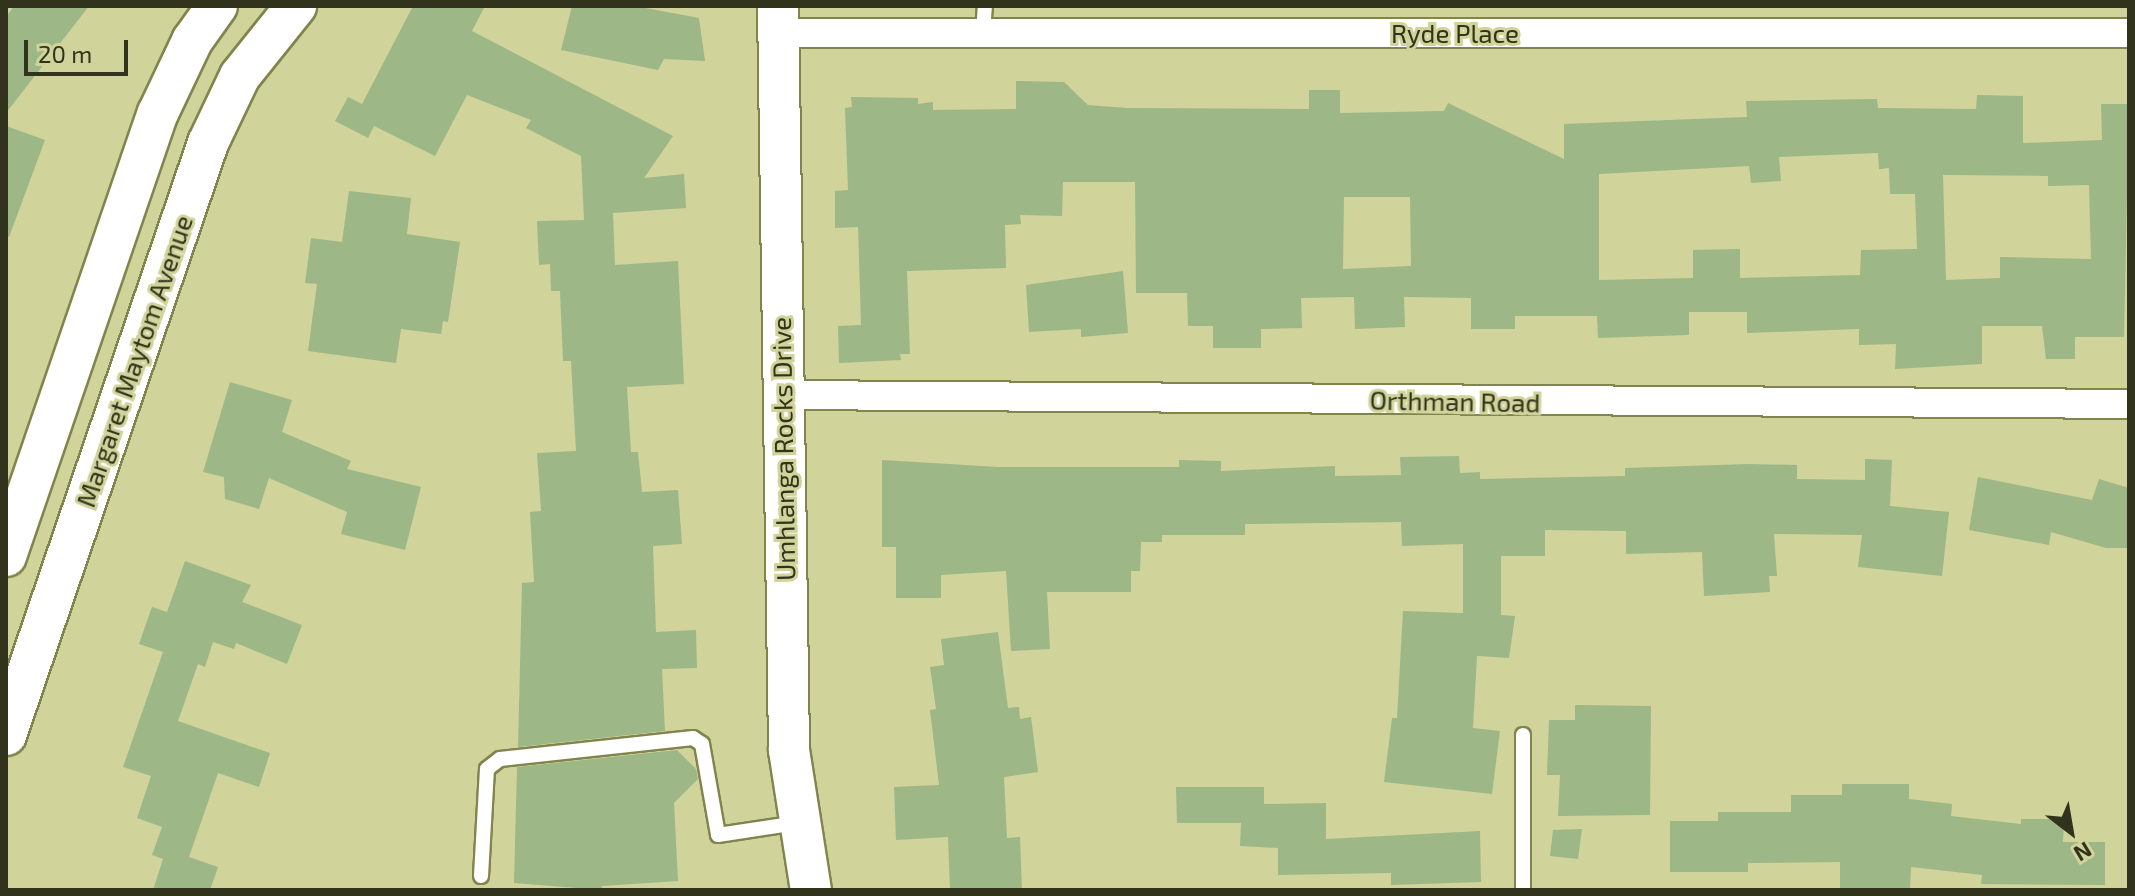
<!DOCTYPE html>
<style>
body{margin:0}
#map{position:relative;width:2135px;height:896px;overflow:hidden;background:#d0d39a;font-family:"Exo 2",sans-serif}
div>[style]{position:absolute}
.building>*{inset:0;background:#9eb786}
.roads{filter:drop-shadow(2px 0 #82844e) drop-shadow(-2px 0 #82844e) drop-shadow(0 2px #82844e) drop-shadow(0 -2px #82844e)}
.lane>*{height:14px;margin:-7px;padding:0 7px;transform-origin:7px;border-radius:7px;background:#fff}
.street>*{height:28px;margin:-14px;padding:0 14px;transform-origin:14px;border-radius:14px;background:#fff}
.secondary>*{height:40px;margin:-20px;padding:0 20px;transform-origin:20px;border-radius:20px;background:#fff}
span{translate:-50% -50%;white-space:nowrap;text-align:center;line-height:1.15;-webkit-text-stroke:6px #d0d39a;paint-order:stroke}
.street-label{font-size:26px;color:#32331c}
.frame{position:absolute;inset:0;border:8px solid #32331c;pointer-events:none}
.north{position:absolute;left:2031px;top:792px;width:80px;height:80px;-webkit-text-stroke:6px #d0d39a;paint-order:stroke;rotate:149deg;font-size:22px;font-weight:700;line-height:32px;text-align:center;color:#32331c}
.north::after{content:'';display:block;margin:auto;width:28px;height:36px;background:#32331c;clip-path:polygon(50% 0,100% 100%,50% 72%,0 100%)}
.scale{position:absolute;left:24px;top:40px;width:104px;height:36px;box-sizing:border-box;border:4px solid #32331c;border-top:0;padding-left:10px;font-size:24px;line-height:28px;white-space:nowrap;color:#32331c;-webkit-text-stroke:6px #d0d39a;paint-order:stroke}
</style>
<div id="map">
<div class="building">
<i style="clip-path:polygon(14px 6px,89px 6px,6px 113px,6px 17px)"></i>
<i style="clip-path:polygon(413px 6px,485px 6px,472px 31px,673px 136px,644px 178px,684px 174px,686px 208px,613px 213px,615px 265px,678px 261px,684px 384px,627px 387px,631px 452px,638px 452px,642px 492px,678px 490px,682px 544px,653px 546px,656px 632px,696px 630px,697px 668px,662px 669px,665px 731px,518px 747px,522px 583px,534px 582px,530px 512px,541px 511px,537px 453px,576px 451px,571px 361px,563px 361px,560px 291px,551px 291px,550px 264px,539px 265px,537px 221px,584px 220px,581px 156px,526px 128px,531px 120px,467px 95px,435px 156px,374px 126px,368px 138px,335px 121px,348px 97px,362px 104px)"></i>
<i style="clip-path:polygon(572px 6px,635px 6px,699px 18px,705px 61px,664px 59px,658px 70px,561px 50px)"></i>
<i style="clip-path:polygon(evenodd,1016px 81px,1064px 82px,1088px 105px,1127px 108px,1309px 109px,1309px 90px,1340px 90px,1340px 113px,1444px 111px,1448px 103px,1564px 159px,1564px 124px,1747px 117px,1746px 101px,1877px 99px,1878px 108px,1976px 109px,1977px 95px,2023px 96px,2023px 143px,2102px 140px,2101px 104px,2129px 104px,2124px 337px,2075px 337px,2075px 359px,2046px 359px,2042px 326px,1982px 326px,1982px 364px,1895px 369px,1896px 344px,1859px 345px,1859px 329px,1747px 333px,1747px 312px,1689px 312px,1689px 335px,1598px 338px,1597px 316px,1515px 316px,1515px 329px,1471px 329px,1471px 298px,1404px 297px,1405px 327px,1355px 329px,1354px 297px,1301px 298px,1302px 328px,1261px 329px,1261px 348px,1213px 348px,1213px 326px,1188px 326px,1187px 293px,1136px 293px,1135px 182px,1063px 182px,1062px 216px,1020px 215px,1021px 224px,1005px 225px,1006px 268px,907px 271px,910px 354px,900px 354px,901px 360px,839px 363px,838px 326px,861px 325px,858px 227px,835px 228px,835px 191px,848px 190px,845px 108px,852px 107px,851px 97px,918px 98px,918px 104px,933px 102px,933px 110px,1016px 109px,1016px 81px,1878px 153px,1879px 169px,1889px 168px,1890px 194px,1915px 194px,1917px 249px,1861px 250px,1860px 275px,1740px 278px,1740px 249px,1693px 250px,1693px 278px,1599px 280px,1599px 174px,1749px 166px,1751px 183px,1781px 181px,1779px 157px,1878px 153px,1016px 81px,1943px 175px,2048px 176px,2048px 186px,2089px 185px,2091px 259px,2000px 257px,2000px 278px,1946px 280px,1943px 175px,1016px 81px,1344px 197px,1410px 197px,1411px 266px,1343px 269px,1344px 197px)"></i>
<i style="clip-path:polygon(6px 126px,45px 140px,9px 237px,6px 236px)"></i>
<i style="clip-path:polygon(349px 191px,411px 198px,407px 234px,460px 242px,448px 322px,443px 321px,441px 334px,401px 329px,396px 363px,308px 351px,317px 284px,305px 283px,311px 238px,342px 242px)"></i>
<i style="clip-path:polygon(1123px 271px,1128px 333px,1081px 337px,1081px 329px,1029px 332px,1026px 285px)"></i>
<i style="clip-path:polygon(230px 382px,292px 400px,282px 432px,351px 461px,347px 469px,421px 487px,405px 550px,341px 534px,347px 512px,269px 478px,259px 509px,225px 499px,224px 477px,203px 472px)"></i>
<i style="clip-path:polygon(1459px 456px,1460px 473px,1480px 472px,1480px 479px,1625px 476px,1625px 468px,1749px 464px,1797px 465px,1797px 479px,1865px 480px,1865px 459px,1892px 460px,1890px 506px,1949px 512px,1942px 576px,1858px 567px,1862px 535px,1774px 534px,1777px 576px,1769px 576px,1770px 592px,1704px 596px,1702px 552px,1626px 554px,1626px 531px,1545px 530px,1545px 556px,1501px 556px,1501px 615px,1515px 616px,1509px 658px,1477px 656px,1473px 728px,1500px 731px,1492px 794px,1384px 782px,1392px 718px,1397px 718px,1403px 611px,1463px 613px,1463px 544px,1402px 546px,1401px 522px,1245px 524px,1245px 535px,1162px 535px,1162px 542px,1141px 542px,1140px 571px,1131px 571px,1131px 592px,1047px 592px,1050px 649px,1011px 651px,1006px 571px,941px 575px,941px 598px,896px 598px,896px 547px,882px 547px,882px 460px,998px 467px,1179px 467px,1179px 460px,1221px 461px,1221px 471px,1335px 466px,1335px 476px,1401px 475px,1400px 457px)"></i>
<i style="clip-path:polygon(1978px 477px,2092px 500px,2099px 479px,2129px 488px,2129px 548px,2106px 548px,2051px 532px,2049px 545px,1969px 530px)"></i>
<i style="clip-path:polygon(185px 561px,251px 585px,242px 602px,302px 625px,287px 664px,236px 643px,234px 649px,213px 642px,205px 667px,198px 664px,178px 721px,270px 753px,259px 787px,218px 773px,189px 857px,218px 867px,210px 890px,153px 890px,163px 859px,152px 855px,162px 827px,137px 818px,151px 776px,123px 767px,163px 652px,139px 644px,152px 607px,167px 612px)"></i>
<i style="clip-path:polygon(998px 632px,1008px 708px,1019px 707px,1020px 719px,1031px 717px,1038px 772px,1004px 777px,1007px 838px,1020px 837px,1022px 890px,950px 890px,948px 837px,896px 840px,894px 787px,939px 785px,930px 710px,936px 709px,930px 667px,944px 665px,941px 639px)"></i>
<i style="clip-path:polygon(1575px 705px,1651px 706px,1650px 815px,1558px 816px,1560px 775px,1547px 775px,1549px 720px,1575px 720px)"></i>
<i style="clip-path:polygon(677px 750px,696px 769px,698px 779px,674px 803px,678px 881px,602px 886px,602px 890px,514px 883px,517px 767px)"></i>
<i style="clip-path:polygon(1842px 784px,1909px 784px,1909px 799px,1952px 804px,1951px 816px,2021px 824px,2021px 819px,2064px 819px,2063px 842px,2105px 842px,2105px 885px,1981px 884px,1982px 875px,1911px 867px,1910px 890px,1840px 890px,1840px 862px,1748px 863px,1748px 872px,1670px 872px,1670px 821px,1718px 821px,1718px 812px,1791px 812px,1791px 795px,1842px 795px)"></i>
<i style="clip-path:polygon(1176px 787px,1264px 787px,1264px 804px,1326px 803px,1326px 839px,1480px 831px,1481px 882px,1391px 885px,1391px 873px,1278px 875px,1278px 848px,1240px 846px,1241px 823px,1177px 823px)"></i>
<i style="clip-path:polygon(1582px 829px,1578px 859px,1550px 856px,1553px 830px)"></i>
</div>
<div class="roads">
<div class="lane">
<i style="left:983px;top:33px;width:27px;rotate:-86deg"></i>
<i style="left:481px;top:876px;width:107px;rotate:-86.8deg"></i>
<i style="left:487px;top:769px;width:16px;rotate:-38deg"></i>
<i style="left:500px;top:759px;width:194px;rotate:-6.2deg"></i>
<i style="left:693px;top:738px;width:11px;rotate:34deg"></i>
<i style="left:702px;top:744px;width:92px;rotate:80deg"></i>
<i style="left:718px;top:835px;width:79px;rotate:-8.7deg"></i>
<i style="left:1523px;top:890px;width:155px;rotate:-90deg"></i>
</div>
<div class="street">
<i style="left:780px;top:33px;width:1349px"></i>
<i style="left:782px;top:395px;width:1347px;rotate:0.38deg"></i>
</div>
<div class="secondary">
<i style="left:778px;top:6px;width:744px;rotate:89.15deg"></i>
<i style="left:789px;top:750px;width:142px;rotate:81.1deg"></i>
<i style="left:6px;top:556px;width:468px;rotate:-71.1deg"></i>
<i style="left:158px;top:113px;width:80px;rotate:-64.7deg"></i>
<i style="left:192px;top:41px;width:43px;rotate:-54.5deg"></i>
<i style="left:6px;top:735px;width:626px;rotate:-71.16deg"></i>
<i style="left:208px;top:143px;width:74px;rotate:-64.5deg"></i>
<i style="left:240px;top:76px;width:90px;rotate:-51.3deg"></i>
</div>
</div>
<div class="street-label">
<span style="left:1455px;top:33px">Ryde Place</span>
<span style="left:134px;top:361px;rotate:-71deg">Margaret Maytom Avenue</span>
<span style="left:1455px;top:401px;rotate:1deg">Orthman Road</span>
<span style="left:783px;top:449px;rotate:-91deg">Umhlanga Rocks Drive</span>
</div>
<div class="frame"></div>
<div class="north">N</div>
<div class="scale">20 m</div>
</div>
